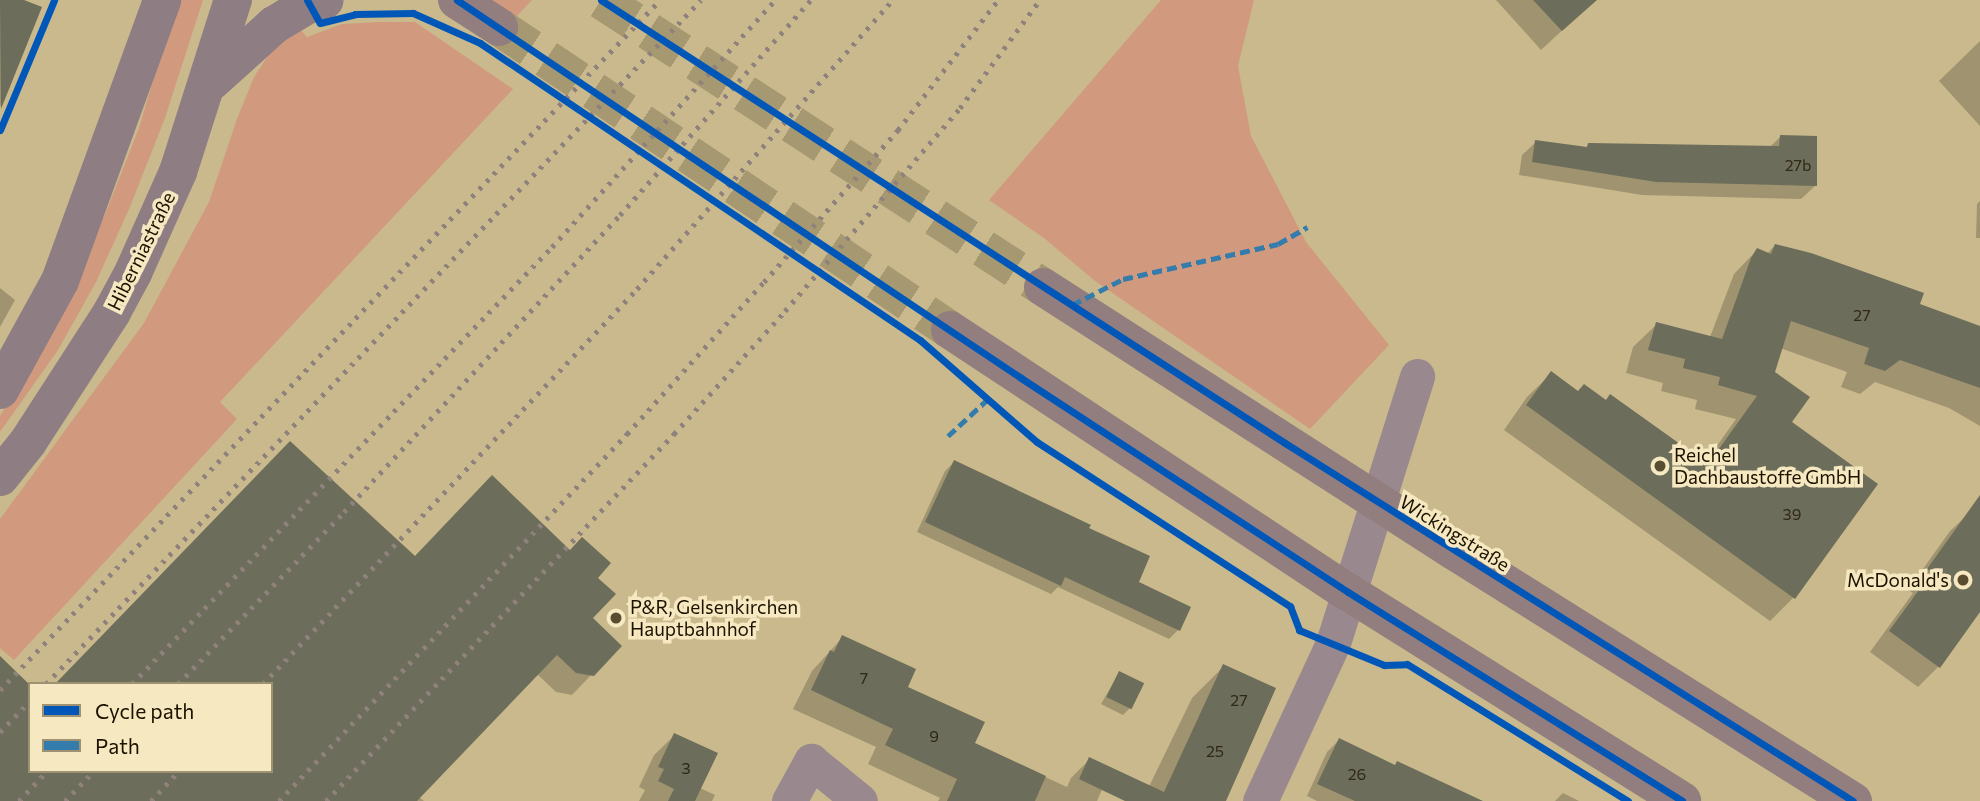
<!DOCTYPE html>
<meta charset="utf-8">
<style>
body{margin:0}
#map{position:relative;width:1980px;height:801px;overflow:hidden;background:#c9b98c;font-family:Commissioner,sans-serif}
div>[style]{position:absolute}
.green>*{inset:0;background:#d19a7e}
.shadow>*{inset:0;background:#0003}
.building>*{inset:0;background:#6c6d5a;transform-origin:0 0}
.primary-tunnel>*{height:38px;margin-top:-19px;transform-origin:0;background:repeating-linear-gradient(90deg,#a69870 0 38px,transparent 0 57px)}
.minor>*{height:35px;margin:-17.5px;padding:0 17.5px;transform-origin:17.5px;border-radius:17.5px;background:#99898f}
.secondary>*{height:38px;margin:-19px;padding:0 19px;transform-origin:19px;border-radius:19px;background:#8f7d84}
.primary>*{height:38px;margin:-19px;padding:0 19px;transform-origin:19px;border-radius:19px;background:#927d7f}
.rail>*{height:5px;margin-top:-2.5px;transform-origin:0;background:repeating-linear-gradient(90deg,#8f827d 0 3.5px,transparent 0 10.5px)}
.quiet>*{height:5px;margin-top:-2.5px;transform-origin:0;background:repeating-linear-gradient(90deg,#347cac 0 10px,transparent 0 15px)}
.cycleway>*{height:7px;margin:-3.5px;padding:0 3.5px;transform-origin:3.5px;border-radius:3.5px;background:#0057b8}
.dots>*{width:19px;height:19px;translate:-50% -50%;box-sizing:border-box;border:4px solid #f6e8c0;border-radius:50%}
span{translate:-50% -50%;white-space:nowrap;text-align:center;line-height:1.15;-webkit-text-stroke:7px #f6e8c0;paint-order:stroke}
.number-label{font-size:16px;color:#2f2916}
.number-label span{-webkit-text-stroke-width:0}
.street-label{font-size:19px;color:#1b1200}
.poi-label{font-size:19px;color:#1b1200}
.left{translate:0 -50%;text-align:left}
.right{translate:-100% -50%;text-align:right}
.legend{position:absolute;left:28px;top:682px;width:245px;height:91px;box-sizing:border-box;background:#f6e8c0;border:2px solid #9e9273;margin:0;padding:9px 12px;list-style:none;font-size:21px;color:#1b1200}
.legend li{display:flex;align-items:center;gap:14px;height:35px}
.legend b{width:35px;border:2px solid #9e9273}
</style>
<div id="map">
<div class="green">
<i style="clip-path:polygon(177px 0,203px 0,165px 118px,130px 207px,96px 282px,58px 350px,0 432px,0 416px,49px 330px,106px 212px,139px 128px)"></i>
<i style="clip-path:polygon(485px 0,532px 0,515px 18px)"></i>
<i style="clip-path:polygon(1161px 0,1254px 0,1238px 66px,1251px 136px,1306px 242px,1389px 345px,1310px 429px,1095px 281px,1044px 238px,989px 200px)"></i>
<i style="clip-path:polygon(379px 22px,415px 22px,513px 89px,220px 402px,237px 419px,14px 660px,0 648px,0 519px,144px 323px,209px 202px,237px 119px,254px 77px,271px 51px,298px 27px,307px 37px,342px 24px)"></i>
</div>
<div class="shadow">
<i style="clip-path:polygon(0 0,19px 0,39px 8px,0 107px)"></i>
<i style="clip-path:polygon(1496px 0,1595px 0,1541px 50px)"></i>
<i style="clip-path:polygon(1980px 41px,1980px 126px,1939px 81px)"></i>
<i style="clip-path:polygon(1780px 137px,1815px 186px,1801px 199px,1642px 195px,1519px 175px,1522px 155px,1536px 142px,1585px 149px,1589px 145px,1770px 147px)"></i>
<i style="clip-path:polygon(1980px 201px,1980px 238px,1976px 238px,1977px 204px)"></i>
<i style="clip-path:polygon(1775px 245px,1918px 305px,1980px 327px,1980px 426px,1949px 408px,1875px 382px,1860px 394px,1841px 387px,1847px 372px,1780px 348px,1773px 372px,1790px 422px,1794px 597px,1770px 621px,1504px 430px,1527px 397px,1551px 374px,1578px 393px,1704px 464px,1736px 419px,1695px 409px,1697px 400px,1661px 391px,1663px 383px,1626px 373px,1633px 347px,1657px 324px,1710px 337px,1734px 274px,1757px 250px,1767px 254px)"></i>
<i style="clip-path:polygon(0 288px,15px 300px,0 327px)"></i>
<i style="clip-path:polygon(954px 462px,1087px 529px,1178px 630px,1169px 639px,1058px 587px,1051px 594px,917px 532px,945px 471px)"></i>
<i style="clip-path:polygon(1980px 503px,1980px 610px,1938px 667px,1918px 687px,1870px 652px,1913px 593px,1908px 590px,1950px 531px)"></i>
<i style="clip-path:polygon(414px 558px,596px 578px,590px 618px,592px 674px,572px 695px,556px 692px,537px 674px,419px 797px,424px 801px,0 801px,0 658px,30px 771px,271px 771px)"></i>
<i style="clip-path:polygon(843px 637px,972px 743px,1067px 787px,1071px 778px,1090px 759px,1111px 769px,1097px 801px,938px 801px,940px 798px,868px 764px,876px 747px,793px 709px,812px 671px)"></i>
<i style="clip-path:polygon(1224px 666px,1224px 801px,1142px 801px,1192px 698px)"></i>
<i style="clip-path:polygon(1119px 673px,1130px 708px,1123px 715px,1101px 704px)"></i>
<i style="clip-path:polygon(675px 735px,700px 788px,715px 795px,712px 801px,639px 801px,645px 790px,639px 787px,654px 755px)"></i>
<i style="clip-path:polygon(1339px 740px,1458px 801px,1317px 801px,1307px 796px,1327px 752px)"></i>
<i style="clip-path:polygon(1563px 793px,1579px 801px,1555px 801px)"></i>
</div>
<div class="building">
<i style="clip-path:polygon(0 0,24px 0,42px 7px,1px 109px)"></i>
<i style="clip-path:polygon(1533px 0,1597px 0,1562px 31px)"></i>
<i style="clip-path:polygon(1780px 135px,1817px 136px,1817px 186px,1656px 182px,1532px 162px,1535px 140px,1587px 147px,1588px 143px,1779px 146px)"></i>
<i style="clip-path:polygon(1775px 244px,1811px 253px,1924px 293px,1920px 304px,1980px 326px,1980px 388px,1900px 360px,1885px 371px,1864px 364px,1869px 348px,1791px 321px,1775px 372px,1810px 397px,1792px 422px,1878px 484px,1795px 599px,1526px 405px,1551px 371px,1578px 391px,1584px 384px,1606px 400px,1610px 394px,1708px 464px,1757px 396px,1718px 385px,1720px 377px,1683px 368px,1685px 359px,1648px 350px,1656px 322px,1722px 339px,1751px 258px,1757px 248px,1771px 254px)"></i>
<i style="clip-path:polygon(290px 441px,415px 556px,492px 475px,570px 550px,582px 537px,611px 563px,598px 578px,616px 594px,593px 618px,622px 646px,594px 676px,576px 673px,557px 655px,417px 801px,0 801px,0 656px,30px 685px,30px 771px,271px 771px,271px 684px,55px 684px)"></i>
<i style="clip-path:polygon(954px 460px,1091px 525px,1089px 528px,1150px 556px,1139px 582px,1191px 607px,1180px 631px,1065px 577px,1061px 586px,925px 522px)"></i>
<i style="clip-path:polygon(1980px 495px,1980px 612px,1940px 668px,1889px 631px,1932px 572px,1927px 569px)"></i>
<i style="clip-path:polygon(842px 635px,916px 669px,908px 687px,985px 722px,975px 743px,1046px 776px,1035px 801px,947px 801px,957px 779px,885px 745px,893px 729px,811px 690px,830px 650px,834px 652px)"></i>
<i style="clip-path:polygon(1223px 664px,1276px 688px,1226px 801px,1125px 801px,1079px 779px,1089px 757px,1164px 792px)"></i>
<i style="left:1119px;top:671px;width:28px;height:29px;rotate:26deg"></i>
<i style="clip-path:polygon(674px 733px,718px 753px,695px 801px,668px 801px,674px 789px,658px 781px,664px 769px,658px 767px)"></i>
<i style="clip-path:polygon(1339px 738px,1395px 765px,1397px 761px,1483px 801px,1355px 801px,1317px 784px)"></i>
</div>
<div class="primary-tunnel">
<i style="left:601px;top:0;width:527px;rotate:33deg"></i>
<i style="left:499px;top:27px;width:543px;rotate:33.89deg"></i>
</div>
<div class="minor">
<i style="left:789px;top:801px;width:46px;rotate:-61.2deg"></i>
<i style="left:811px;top:761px;width:63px;rotate:39.2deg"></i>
<i style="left:1260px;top:801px;width:174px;rotate:-65.2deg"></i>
<i style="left:1333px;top:643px;width:280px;rotate:-72.5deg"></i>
</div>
<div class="secondary">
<i style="left:211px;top:82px;width:85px;rotate:-42.1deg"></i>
<i style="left:274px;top:25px;width:41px;rotate:-31deg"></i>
<i style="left:309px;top:4px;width:16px;rotate:-14deg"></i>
<i style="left:0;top:390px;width:124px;rotate:-61.2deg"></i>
<i style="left:60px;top:281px;width:299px;rotate:-70deg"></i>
<i style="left:0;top:477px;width:45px;rotate:-51.3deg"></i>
<i style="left:28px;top:442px;width:155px;rotate:-57.1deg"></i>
<i style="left:112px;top:312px;width:44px;rotate:-61.7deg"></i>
<i style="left:133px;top:273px;width:111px;rotate:-66deg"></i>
<i style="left:178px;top:172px;width:181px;rotate:-72.3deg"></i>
</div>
<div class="primary">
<i style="left:457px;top:0;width:50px;rotate:32.7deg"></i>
<i style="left:1043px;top:287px;width:488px;rotate:32.7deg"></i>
<i style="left:1454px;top:551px;width:471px;rotate:32.1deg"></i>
<i style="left:950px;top:330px;width:476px;rotate:33.4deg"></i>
<i style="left:1348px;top:592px;width:394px;rotate:32deg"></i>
</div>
<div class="rail">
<i style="left:46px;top:684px;width:947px;rotate:-46.24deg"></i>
<i style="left:132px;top:684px;width:606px;rotate:-46.14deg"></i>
<i style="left:552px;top:247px;width:333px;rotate:-47.9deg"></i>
<i style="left:178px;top:684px;width:239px;rotate:-46deg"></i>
<i style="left:344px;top:512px;width:405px;rotate:-47.1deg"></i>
<i style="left:620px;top:215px;width:288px;rotate:-48.4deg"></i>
<i style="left:263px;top:684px;width:544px;rotate:-46.56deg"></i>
<i style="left:637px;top:289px;width:386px;rotate:-48.5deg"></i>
<i style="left:0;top:690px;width:955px;rotate:-46.27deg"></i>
<i style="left:0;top:732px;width:43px;rotate:-45.9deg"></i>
<i style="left:19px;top:801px;width:41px;rotate:-47deg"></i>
<i style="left:65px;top:801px;width:42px;rotate:-46deg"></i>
<i style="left:151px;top:801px;width:41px;rotate:-47deg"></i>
<i style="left:279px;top:801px;width:506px;rotate:-46.52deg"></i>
<i style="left:627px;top:434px;width:205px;rotate:-48deg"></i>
<i style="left:764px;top:282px;width:203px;rotate:-48.6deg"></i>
<i style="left:898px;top:130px;width:164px;rotate:-52.4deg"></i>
<i style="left:326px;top:801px;width:506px;rotate:-46.52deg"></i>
<i style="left:674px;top:434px;width:166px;rotate:-47.9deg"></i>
<i style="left:785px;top:311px;width:268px;rotate:-49.2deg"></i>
<i style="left:960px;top:108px;width:134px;rotate:-53.5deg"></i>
</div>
<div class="quiet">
<i style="left:1072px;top:305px;width:57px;rotate:-27deg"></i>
<i style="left:1123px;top:279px;width:159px;rotate:-12.7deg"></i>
<i style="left:1278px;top:244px;width:34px;rotate:-30deg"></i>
<i style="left:948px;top:436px;width:54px;rotate:-42.8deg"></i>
</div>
<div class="cycleway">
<i style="left:307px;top:0;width:26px;rotate:61deg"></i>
<i style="left:320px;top:23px;width:36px;rotate:-14deg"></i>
<i style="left:355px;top:14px;width:58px;rotate:-1deg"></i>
<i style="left:413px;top:13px;width:73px;rotate:24.1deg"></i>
<i style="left:480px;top:43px;width:531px;rotate:34.02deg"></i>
<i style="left:920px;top:340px;width:155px;rotate:41.1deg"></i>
<i style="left:1037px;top:442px;width:302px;rotate:33deg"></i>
<i style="left:1290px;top:606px;width:26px;rotate:69deg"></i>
<i style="left:1299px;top:630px;width:92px;rotate:22.4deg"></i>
<i style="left:1384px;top:665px;width:23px;rotate:-2deg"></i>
<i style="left:1407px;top:664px;width:260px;rotate:31.8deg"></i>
<i style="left:457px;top:0;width:679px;rotate:33.83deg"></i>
<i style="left:1021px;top:378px;width:391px;rotate:33.2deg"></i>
<i style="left:1348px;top:592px;width:394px;rotate:32deg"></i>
<i style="left:601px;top:0;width:815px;rotate:32.93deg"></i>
<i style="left:1285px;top:443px;width:671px;rotate:32.22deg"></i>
<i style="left:0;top:130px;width:141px;rotate:-67.4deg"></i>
</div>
<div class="dots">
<i style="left:1660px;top:466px;background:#584c31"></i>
<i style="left:1963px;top:580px;background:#584c31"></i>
<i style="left:616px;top:618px;background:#584c31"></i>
</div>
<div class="number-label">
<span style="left:1798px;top:165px">27b</span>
<span style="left:1862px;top:315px">27</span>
<span style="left:1792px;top:514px">39</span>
<span style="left:864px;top:678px">7</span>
<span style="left:1239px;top:700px">27</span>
<span style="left:934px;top:736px">9</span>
<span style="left:1215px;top:751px">25</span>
<span style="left:686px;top:768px">3</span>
<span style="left:1357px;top:774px">26</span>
</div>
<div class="street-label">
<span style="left:141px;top:251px;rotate:-64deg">Hiberniastraße</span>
<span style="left:1455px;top:533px;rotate:32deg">Wickingstraße</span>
</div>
<div class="poi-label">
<span class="left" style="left:1674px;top:466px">Reichel<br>Dachbaustoffe GmbH</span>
<span class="right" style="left:1949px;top:580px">McDonald's</span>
<span class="left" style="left:630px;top:618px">P&amp;R, Gelsenkirchen<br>Hauptbahnhof</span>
</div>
<ul class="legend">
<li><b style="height:9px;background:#0057b8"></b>Cycle path</li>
<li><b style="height:9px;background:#347cac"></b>Path</li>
</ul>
</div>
